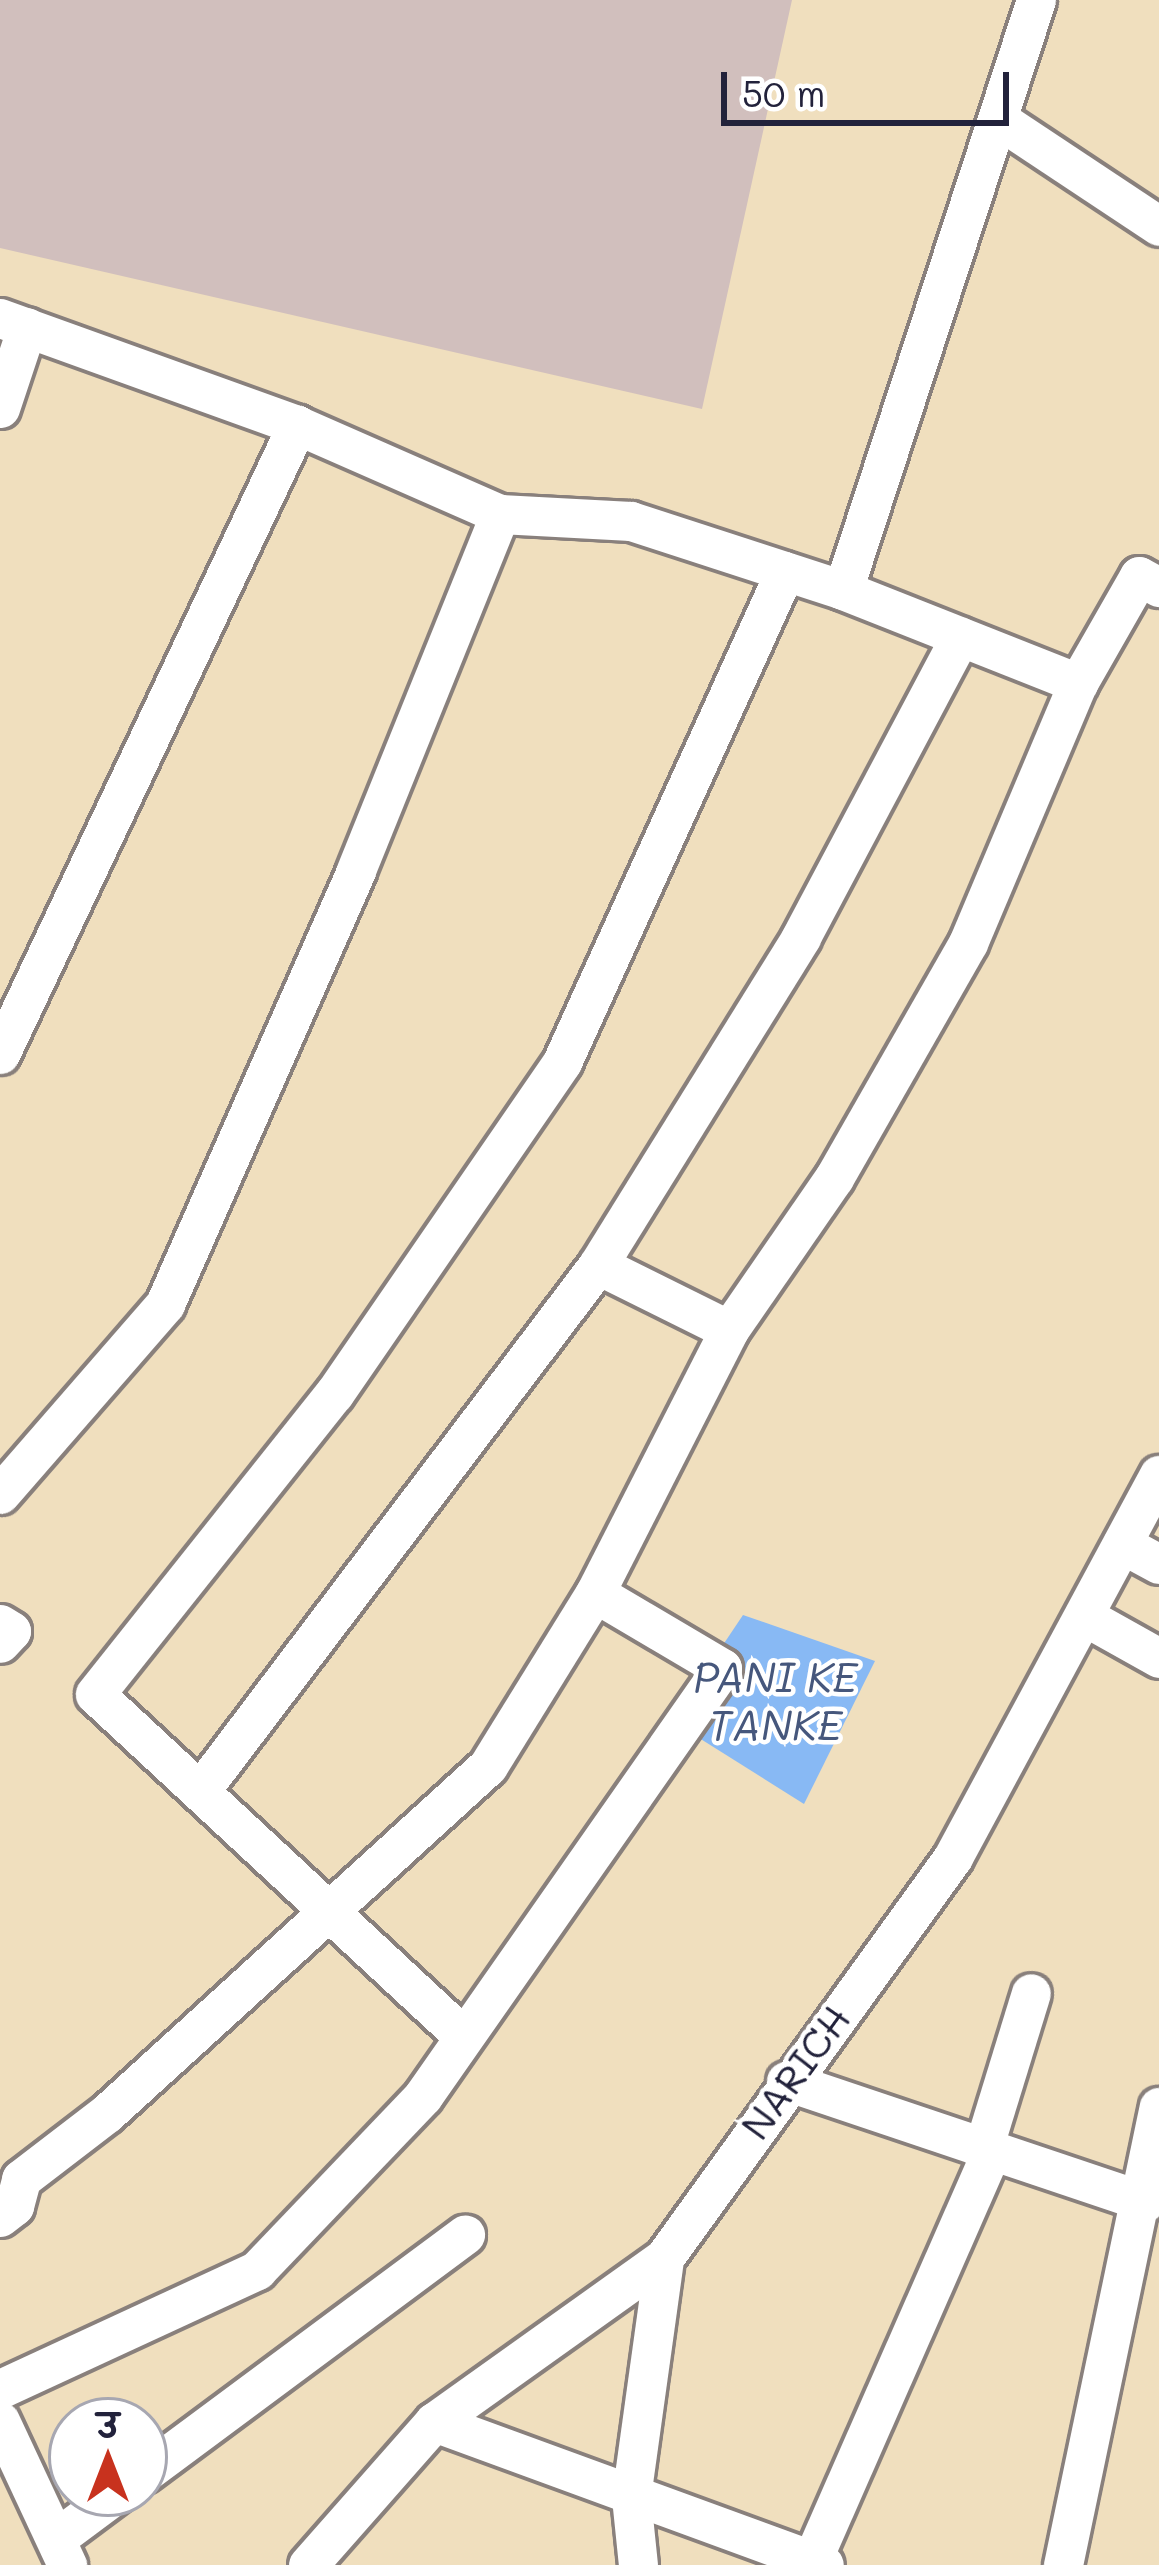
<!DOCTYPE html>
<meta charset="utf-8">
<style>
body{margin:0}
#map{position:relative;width:1159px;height:2565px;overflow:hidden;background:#f0dfbe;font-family:Mali,"Playpen Sans Deva",sans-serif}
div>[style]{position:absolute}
.industrial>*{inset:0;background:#d1bfbd}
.water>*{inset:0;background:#88b9f4}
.roads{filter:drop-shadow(3px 0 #89807c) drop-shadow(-3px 0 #89807c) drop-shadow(0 3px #89807c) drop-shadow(0 -3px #89807c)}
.minor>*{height:39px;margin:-19.5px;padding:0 19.5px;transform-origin:19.5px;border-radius:19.5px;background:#fff}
span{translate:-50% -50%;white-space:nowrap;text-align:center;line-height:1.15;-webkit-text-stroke:9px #fff;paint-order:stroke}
.street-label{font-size:39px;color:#22223b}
.water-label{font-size:42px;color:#46577c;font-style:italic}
.north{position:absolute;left:48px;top:2397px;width:120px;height:120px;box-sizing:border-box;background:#fff;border:3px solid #a7a7b1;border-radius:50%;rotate:0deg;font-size:33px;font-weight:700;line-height:48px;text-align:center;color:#22223b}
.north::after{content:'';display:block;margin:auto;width:42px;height:54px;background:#c8321e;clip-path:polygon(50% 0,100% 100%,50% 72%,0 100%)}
.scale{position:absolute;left:721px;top:72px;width:288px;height:54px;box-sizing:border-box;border:6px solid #22223b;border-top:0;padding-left:15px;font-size:36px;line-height:42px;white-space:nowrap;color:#22223b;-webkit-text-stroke:9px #fff;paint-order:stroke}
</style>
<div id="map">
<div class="industrial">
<i style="clip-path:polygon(0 0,792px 0,702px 409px,0 248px)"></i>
</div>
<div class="water">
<i style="clip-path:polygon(743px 1615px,875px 1661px,804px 1804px,672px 1721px)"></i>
</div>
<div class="roads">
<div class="minor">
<i style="left:998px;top:119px;width:193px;rotate:33.6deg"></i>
<i style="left:0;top:318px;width:316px;rotate:19.8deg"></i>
<i style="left:297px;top:425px;width:222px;rotate:23.7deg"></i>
<i style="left:500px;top:514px;width:131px;rotate:3.1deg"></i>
<i style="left:631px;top:521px;width:223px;rotate:18deg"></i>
<i style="left:843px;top:590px;width:253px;rotate:21.6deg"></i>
<i style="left:0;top:408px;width:85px;rotate:-71.6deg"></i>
<i style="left:843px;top:590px;width:621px;rotate:-71.89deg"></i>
<i style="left:0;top:1054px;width:696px;rotate:-64.72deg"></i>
<i style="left:598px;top:1265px;width:146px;rotate:26.4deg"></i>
<i style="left:0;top:1494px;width:252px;rotate:-49deg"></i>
<i style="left:165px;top:1304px;width:474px;rotate:-66.2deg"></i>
<i style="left:356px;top:870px;width:384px;rotate:-68deg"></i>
<i style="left:1122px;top:1544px;width:42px;rotate:28.4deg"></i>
<i style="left:1084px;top:1616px;width:86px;rotate:29.2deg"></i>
<i style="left:0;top:1624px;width:13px;rotate:32deg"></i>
<i style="left:11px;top:1631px;width:16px;rotate:133deg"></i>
<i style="left:203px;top:1787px;width:655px;rotate:-52.89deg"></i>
<i style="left:598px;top:1265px;width:386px;rotate:-58.2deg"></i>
<i style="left:801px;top:937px;width:340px;rotate:-62.1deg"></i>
<i style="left:463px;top:2036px;width:502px;rotate:-137.1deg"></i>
<i style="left:95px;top:1694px;width:384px;rotate:-51.5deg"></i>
<i style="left:334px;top:1394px;width:403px;rotate:-55.5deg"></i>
<i style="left:562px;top:1062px;width:539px;rotate:-65.57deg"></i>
<i style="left:786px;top:2081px;width:379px;rotate:18.6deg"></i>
<i style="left:982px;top:2152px;width:166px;rotate:-72.9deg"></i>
<i style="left:0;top:2217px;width:18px;rotate:-38deg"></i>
<i style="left:14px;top:2206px;width:28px;rotate:-75deg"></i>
<i style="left:21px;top:2179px;width:108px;rotate:-37.5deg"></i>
<i style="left:107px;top:2113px;width:515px;rotate:-42.33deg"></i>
<i style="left:488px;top:1766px;width:203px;rotate:-58.3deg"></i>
<i style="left:595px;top:1593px;width:295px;rotate:-63deg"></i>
<i style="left:729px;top:1330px;width:185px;rotate:-55.4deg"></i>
<i style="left:834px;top:1178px;width:271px;rotate:-60.3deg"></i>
<i style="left:968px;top:943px;width:282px;rotate:-67.1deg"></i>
<i style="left:1078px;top:683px;width:123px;rotate:-60.3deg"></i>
<i style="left:1139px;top:576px;width:23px;rotate:29deg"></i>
<i style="left:0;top:2389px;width:283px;rotate:-24.8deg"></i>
<i style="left:257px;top:2270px;width:240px;rotate:-46.3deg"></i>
<i style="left:423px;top:2096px;width:522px;rotate:-55.06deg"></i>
<i style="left:722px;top:1668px;width:147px;rotate:-149.4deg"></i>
<i style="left:0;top:2421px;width:159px;rotate:65deg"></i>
<i style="left:434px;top:2422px;width:415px;rotate:20.1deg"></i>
<i style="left:144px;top:2473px;width:400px;rotate:-36.6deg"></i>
<i style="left:58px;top:2537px;width:74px;rotate:-36.7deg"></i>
<i style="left:812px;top:2560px;width:442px;rotate:-66.3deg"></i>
<i style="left:308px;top:2565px;width:191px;rotate:-48.6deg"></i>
<i style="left:434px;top:2422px;width:282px;rotate:-35.5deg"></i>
<i style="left:664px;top:2258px;width:494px;rotate:-54.2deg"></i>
<i style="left:953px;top:1857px;width:434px;rotate:-61.7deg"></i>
<i style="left:638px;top:2565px;width:68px;rotate:-95.9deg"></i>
<i style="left:631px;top:2497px;width:241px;rotate:-82.1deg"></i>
<i style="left:1063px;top:2565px;width:468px;rotate:-78.2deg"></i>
</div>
</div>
<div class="street-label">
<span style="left:795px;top:2072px;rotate:-54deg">NARICH</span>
</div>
<div class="water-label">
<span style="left:775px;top:1701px">PANI KE<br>TANKE</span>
</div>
<div class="north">उ</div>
<div class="scale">50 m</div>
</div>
